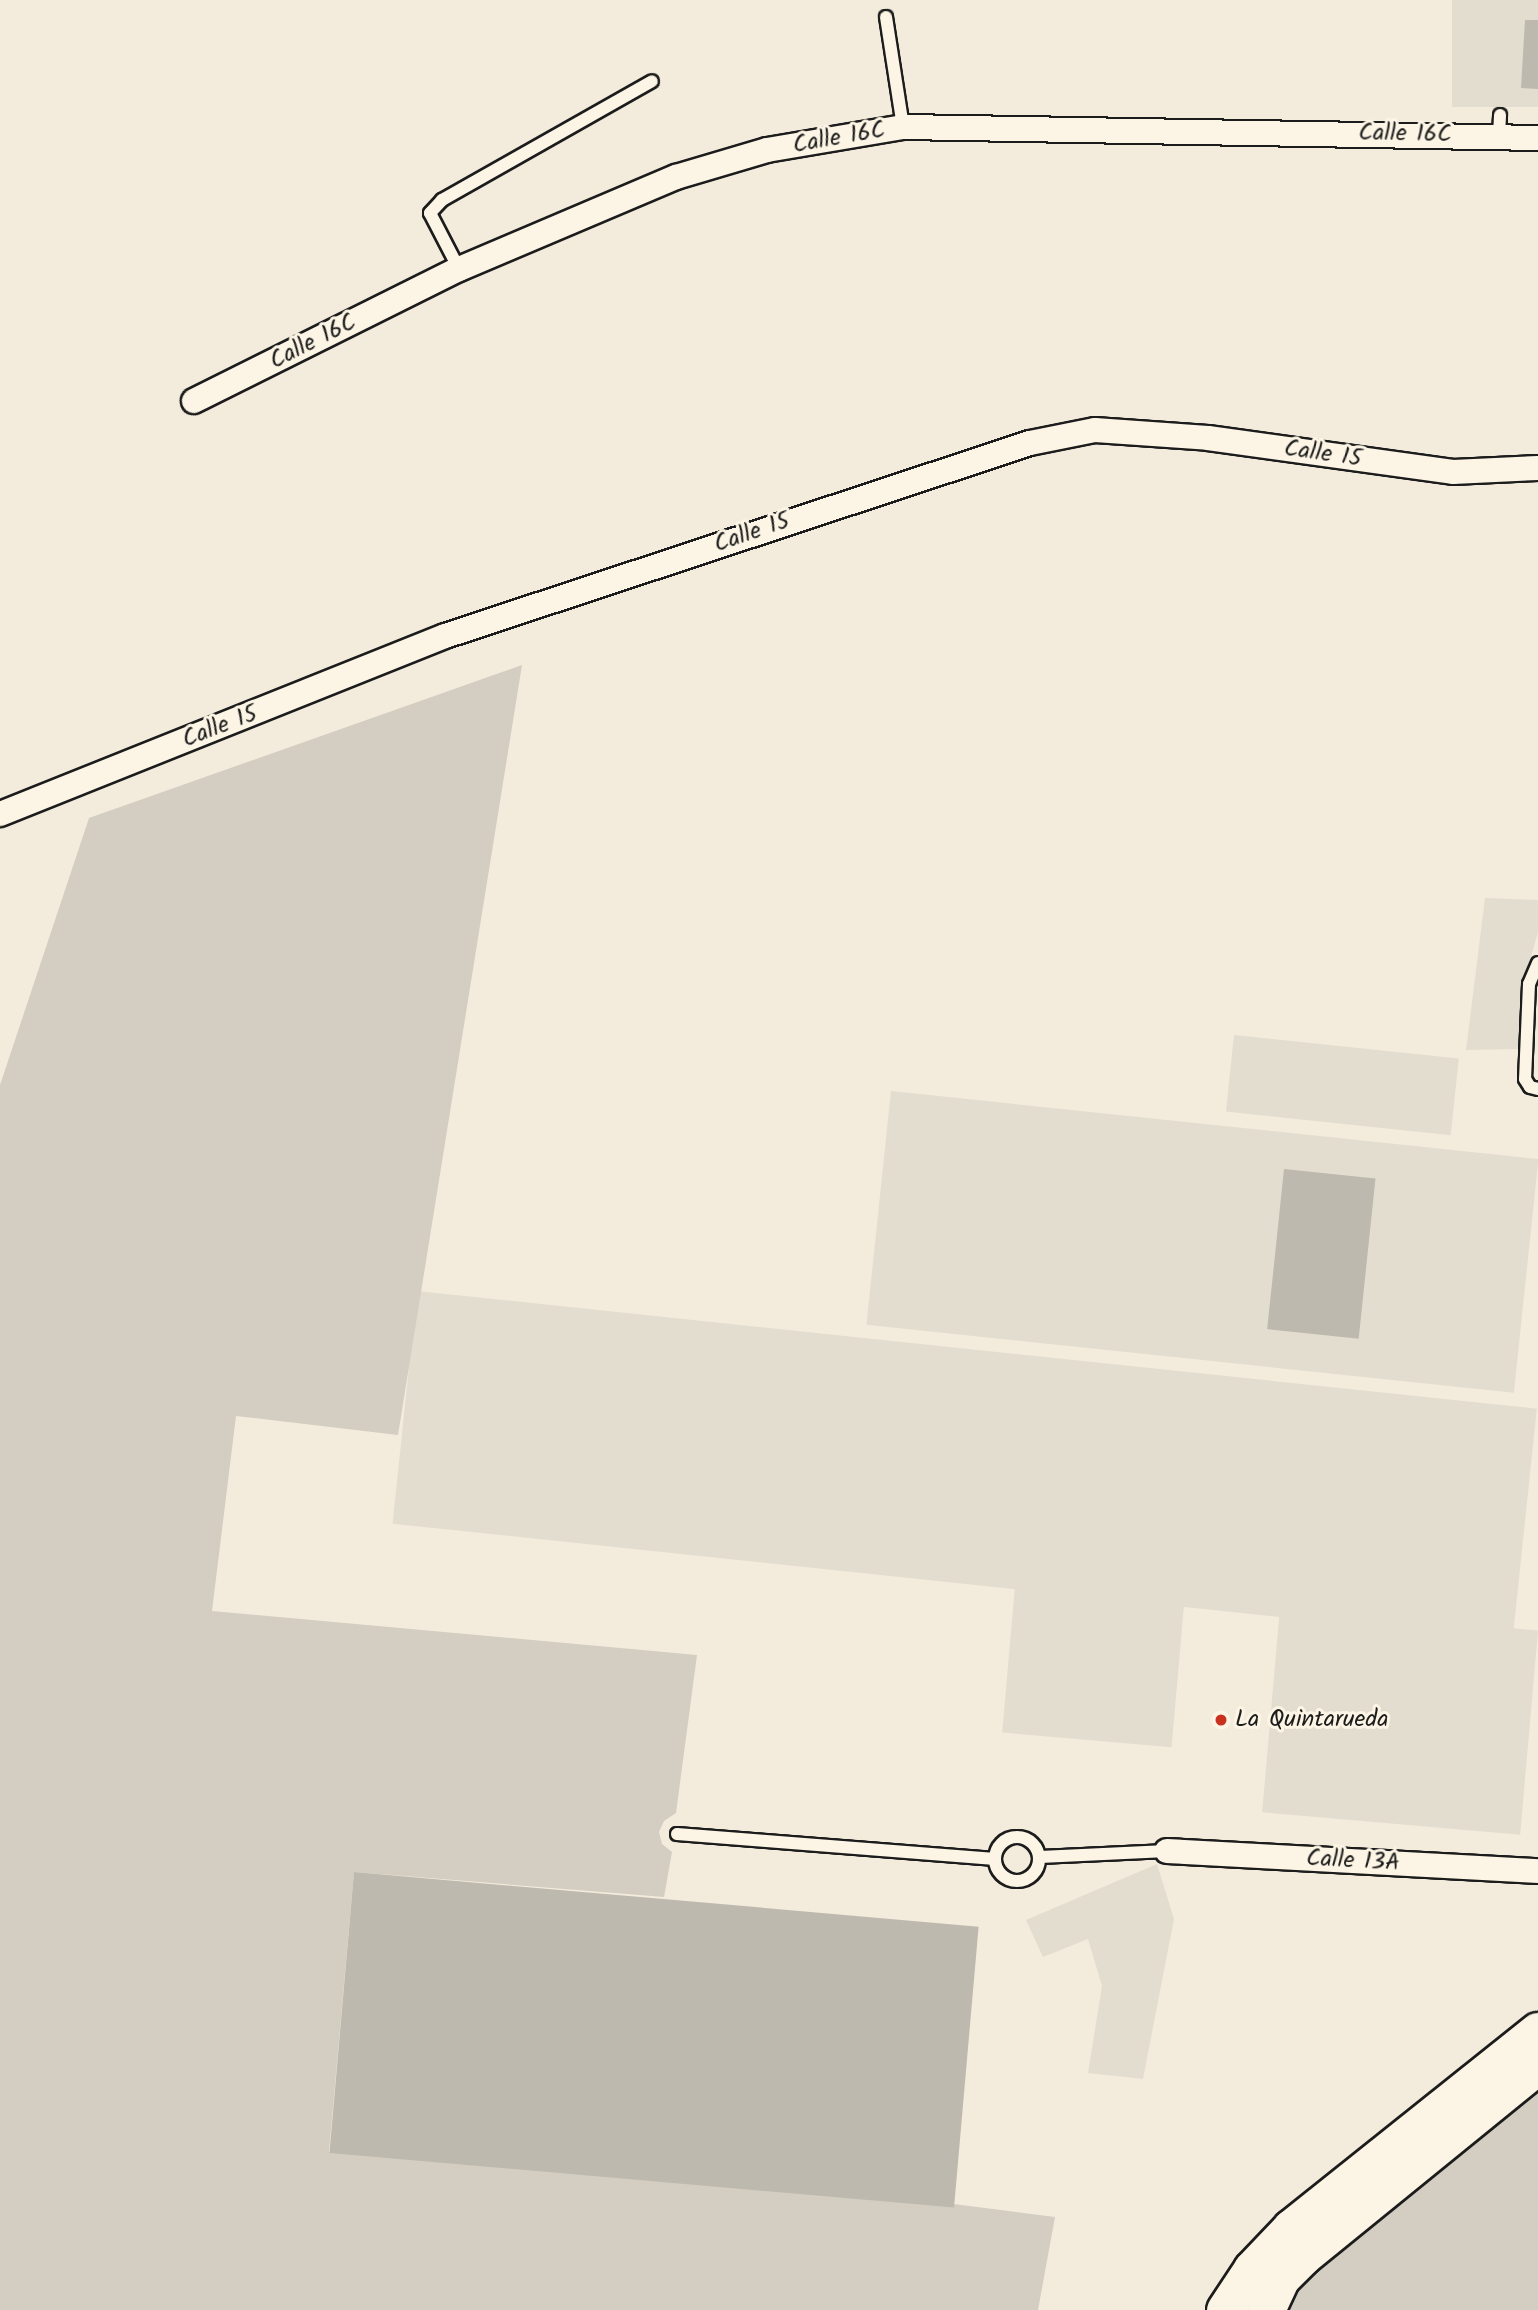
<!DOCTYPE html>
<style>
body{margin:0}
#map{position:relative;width:1538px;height:2310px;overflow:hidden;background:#f3ecdd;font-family:Kalam,sans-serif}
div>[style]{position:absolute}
.built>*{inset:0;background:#e3ddcf;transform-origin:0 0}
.green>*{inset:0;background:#d3cec1}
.building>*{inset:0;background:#beb9ae;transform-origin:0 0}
.roads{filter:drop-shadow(2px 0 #1c1c1c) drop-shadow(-2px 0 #1c1c1c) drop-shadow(0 2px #1c1c1c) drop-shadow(0 -2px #1c1c1c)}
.service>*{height:12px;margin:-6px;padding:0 6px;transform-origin:6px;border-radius:6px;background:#fcf5e5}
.service>.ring{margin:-6px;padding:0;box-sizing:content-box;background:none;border:12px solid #fcf5e5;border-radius:50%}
.minor>*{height:24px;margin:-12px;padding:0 12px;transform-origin:12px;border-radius:12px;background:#fcf5e5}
.primary>*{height:37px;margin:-18.5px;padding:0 18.5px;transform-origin:18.5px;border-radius:18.5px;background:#fcf5e5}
.dots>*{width:19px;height:19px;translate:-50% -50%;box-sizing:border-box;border:4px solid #fcf5e5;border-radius:50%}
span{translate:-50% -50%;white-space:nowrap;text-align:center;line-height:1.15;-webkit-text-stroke:6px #fcf5e5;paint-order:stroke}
.street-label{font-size:24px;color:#1c1c1c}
.poi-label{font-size:24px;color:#1c1c1c}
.left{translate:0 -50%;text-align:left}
</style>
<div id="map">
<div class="built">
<i style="left:1452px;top:0;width:86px;height:107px"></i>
<i style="clip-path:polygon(1485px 898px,1538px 900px,1538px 932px,1522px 989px,1519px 1049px,1466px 1050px)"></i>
<i style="left:1234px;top:1035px;width:226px;height:77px;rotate:6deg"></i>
<i style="left:891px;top:1091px;width:651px;height:235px;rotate:6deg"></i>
<i style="left:417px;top:1291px;width:1126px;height:234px;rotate:6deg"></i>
<i style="left:1015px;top:1586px;width:170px;height:147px;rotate:5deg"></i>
<i style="left:1280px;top:1608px;width:259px;height:205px;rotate:5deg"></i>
<i style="clip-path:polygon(1157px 1864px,1174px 1919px,1143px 2079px,1088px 2073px,1102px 1986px,1088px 1939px,1043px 1957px,1026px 1920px)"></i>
</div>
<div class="green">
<i style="clip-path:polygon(522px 665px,398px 1435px,236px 1416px,212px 1611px,697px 1655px,676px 1813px,664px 1821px,659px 1832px,662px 1844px,672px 1852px,664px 1897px,354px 1872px,329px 2152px,954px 2204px,1055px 2217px,1038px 2310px,0 2310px,0 1085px,89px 818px)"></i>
<i style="clip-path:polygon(1538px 2077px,1538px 2310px,1279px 2310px,1294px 2283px)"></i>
</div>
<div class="building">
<i style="clip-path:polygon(1525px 20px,1538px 20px,1538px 89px,1521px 88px)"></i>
<i style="left:1284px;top:1169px;width:92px;height:161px;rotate:6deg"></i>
<i style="left:354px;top:1872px;width:627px;height:282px;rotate:5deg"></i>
</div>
<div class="roads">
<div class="service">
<i style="left:886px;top:17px;width:111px;rotate:81.2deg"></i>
<i style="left:1499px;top:135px;width:20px;rotate:-87deg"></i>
<i style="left:459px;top:269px;width:63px;rotate:-117.4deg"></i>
<i style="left:430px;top:213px;width:18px;rotate:-47deg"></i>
<i style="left:442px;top:200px;width:241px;rotate:-29.5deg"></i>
<i style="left:1538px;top:963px;width:23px;rotate:113deg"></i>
<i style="left:1529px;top:984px;width:95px;rotate:92.4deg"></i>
<i style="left:1525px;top:1079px;width:9px;rotate:58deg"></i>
<i style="left:1530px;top:1087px;width:8px;rotate:14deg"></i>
<i style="left:677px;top:1834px;width:319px;rotate:4.5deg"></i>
<i class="ring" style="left:995px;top:1837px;width:32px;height:32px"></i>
<i style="left:1040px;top:1857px;width:127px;rotate:-2.7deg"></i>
</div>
<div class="minor">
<i style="left:194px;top:401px;width:296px;rotate:-26.5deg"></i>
<i style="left:459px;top:269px;width:236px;rotate:-23deg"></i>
<i style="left:676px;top:177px;width:95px;rotate:-16.5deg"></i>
<i style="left:767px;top:150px;width:138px;rotate:-9.6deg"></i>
<i style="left:903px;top:127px;width:635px;rotate:0.99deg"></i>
<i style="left:0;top:814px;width:479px;rotate:-21.8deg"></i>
<i style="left:445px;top:636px;width:616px;rotate:-18.26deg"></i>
<i style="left:1030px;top:443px;width:66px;rotate:-11.3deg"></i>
<i style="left:1095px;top:430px;width:113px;rotate:4deg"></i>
<i style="left:1208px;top:438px;width:247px;rotate:7.9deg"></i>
<i style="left:1453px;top:472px;width:85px;rotate:-2.7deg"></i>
<i style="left:1167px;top:1851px;width:372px;rotate:3.1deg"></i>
</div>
<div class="primary">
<i style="left:1225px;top:2310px;width:49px;rotate:-56.6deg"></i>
<i style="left:1252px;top:2269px;width:57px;rotate:-46.4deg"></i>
<i style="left:1291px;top:2228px;width:316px;rotate:-38.6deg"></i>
<i style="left:1266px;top:2310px;width:35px;rotate:-65deg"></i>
<i style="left:1281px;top:2278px;width:31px;rotate:-45deg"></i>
<i style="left:1303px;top:2256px;width:303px;rotate:-39.1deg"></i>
</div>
</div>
<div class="dots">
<i style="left:1221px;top:1720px;background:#c8321e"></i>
</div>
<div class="street-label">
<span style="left:1405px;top:134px;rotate:1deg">Calle 16C</span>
<span style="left:839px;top:138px;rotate:-10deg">Calle 16C</span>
<span style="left:313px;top:342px;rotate:-27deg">Calle 16C</span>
<span style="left:1323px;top:454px;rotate:8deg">Calle 15</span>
<span style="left:752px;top:533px;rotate:-19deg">Calle 15</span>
<span style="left:220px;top:727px;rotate:-21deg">Calle 15</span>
<span style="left:1353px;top:1861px;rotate:3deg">Calle 13A</span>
</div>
<div class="poi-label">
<span class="left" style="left:1235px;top:1720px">La Quintarueda</span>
</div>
</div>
